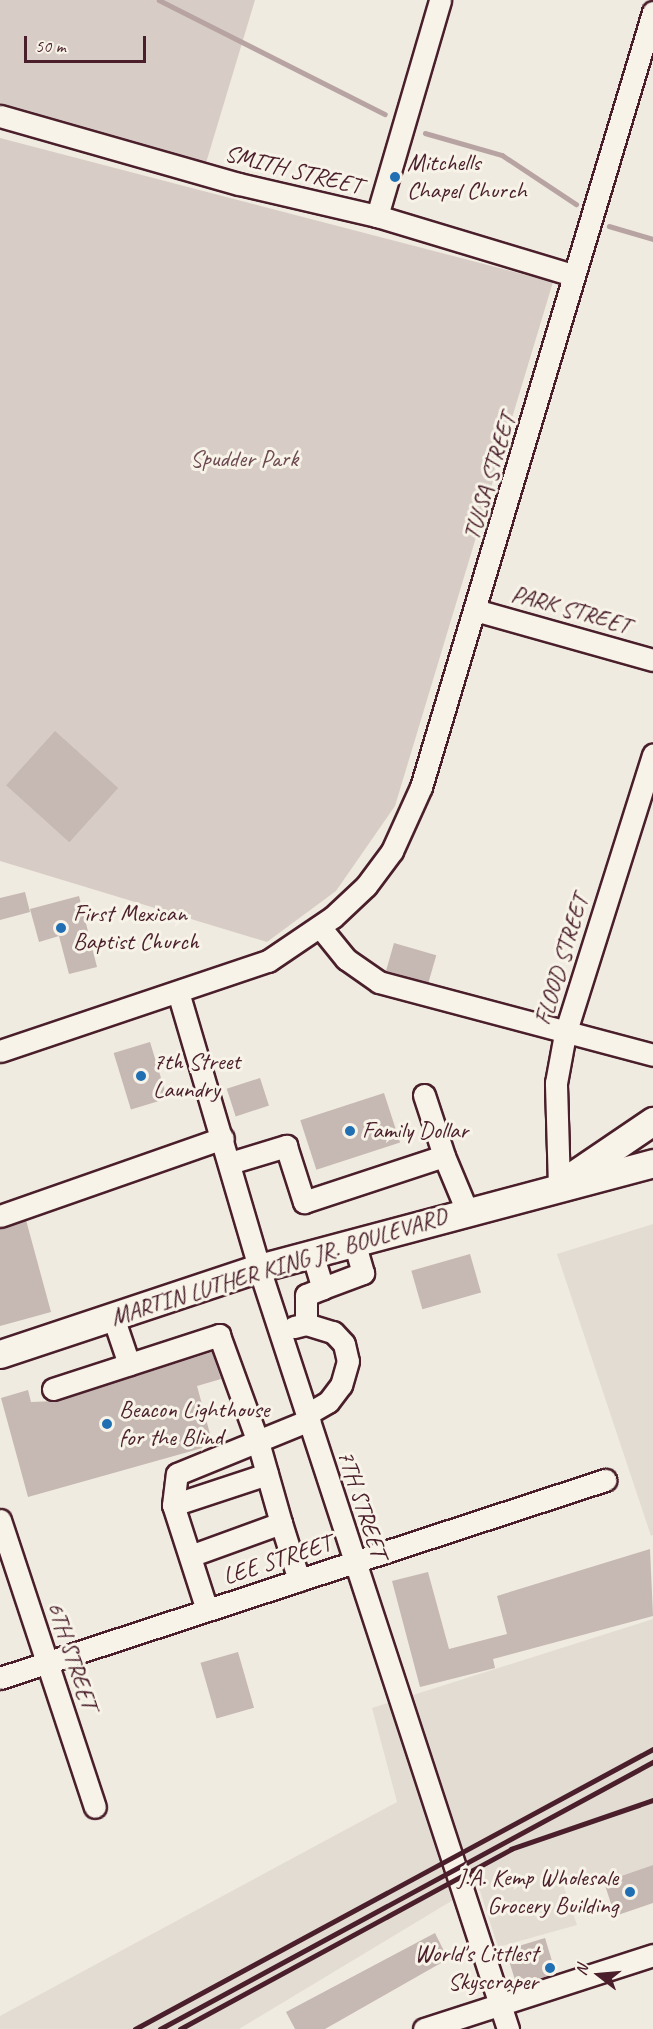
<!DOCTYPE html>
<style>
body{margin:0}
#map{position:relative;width:653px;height:2029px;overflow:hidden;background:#f0ebe0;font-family:Caveat,sans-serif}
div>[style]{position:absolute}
.built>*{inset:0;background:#e3dcd2}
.green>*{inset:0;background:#d8cdc6}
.stream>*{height:4.5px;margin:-2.25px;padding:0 2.25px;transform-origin:2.25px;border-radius:2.25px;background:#b7a4a2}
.building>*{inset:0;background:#c6b8b3;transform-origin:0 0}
.roads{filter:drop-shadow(2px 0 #4a1f2b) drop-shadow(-2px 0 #4a1f2b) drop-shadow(0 2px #4a1f2b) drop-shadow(0 -2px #4a1f2b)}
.minor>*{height:21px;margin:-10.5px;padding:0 10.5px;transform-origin:10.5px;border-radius:10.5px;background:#f7f3e8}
.major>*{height:27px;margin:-13.5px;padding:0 13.5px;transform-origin:13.5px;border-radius:13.5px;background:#f7f3e8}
.rail>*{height:4.5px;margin:-2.25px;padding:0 2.25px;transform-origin:2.25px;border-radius:2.25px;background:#4a1f2b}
.dots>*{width:16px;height:16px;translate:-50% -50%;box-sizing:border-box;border:3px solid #f7f3e8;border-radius:50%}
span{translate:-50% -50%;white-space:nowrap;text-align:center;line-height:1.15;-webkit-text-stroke:6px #f7f3e8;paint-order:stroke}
.poi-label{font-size:24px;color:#4a1f2b}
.left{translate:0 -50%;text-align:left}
.right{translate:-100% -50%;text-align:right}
.street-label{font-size:24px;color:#4a1f2b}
.park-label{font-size:24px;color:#6e4a52}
.north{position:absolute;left:569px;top:1945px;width:60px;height:60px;-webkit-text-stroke:4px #f7f3e8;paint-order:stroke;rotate:286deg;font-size:16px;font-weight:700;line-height:24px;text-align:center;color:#4a1f2b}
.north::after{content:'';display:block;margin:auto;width:21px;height:27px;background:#4a1f2b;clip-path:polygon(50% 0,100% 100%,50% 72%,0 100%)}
.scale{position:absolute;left:24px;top:36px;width:122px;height:27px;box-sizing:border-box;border:3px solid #4a1f2b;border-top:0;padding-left:8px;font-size:18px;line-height:21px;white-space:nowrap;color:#4a1f2b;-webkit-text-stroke:4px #f7f3e8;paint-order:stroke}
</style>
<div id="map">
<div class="built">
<i style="clip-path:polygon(653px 1224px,653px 1535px,651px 1536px,557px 1254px)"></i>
<i style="clip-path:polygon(653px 1619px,653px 1865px,604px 1882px,561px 1879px,577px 1925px,498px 1947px,478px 1885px,239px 2029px,0 2029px,0 2016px,397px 1802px,372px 1708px)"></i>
</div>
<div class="green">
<i style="clip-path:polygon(0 0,255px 0,206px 163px,0 105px)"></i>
<i style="clip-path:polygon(0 138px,553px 282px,395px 806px,336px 891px,267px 942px,0 861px)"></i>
</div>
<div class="stream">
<i style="left:159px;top:0;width:253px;rotate:26.8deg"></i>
<i style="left:425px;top:133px;width:80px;rotate:15.9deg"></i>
<i style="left:502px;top:155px;width:89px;rotate:33.5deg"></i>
<i style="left:609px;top:226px;width:46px;rotate:16.5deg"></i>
</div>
<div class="building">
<i style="left:55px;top:731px;width:85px;height:73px;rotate:42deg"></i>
<i style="clip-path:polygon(25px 892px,30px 912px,0 920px,0 898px)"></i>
<i style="clip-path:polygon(79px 896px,97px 967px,69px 974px,59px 936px,39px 942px,30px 909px)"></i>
<i style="left:394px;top:943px;width:44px;height:29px;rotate:16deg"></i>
<i style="left:150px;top:1042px;width:59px;height:38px;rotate:73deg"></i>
<i style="left:260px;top:1078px;width:29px;height:35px;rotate:72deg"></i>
<i style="left:384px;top:1093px;width:52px;height:88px;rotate:72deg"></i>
<i style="clip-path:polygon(26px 1220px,51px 1312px,0 1326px,0 1228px)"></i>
<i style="left:470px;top:1254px;width:40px;height:61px;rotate:74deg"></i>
<i style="clip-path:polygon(212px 1352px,221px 1379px,197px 1386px,213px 1445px,28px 1497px,1px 1398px,28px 1390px,31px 1402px,57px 1401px)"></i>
<i style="clip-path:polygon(650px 1549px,653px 1616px,493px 1659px,495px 1668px,420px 1687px,392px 1581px,428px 1572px,449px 1649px,507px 1634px,497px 1596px)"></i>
<i style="left:238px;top:1652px;width:58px;height:39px;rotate:74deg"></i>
<i style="clip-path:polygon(653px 1865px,653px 1903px,615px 1916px,604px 1882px)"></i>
<i style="clip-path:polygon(435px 1933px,448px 1959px,325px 2029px,295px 2029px,286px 2012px)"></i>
<i style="left:545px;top:1938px;width:37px;height:41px;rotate:73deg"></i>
</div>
<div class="roads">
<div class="minor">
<i style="left:0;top:116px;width:248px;rotate:15.9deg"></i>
<i style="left:239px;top:184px;width:142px;rotate:13.1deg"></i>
<i style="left:377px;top:216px;width:205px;rotate:16.8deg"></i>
<i style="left:377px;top:216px;width:225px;rotate:-73.7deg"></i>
<i style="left:475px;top:610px;width:185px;rotate:15.7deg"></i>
<i style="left:320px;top:927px;width:41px;rotate:50.9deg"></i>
<i style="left:346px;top:959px;width:40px;rotate:34.9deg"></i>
<i style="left:379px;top:982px;width:284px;rotate:14.9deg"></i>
<i style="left:178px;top:992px;width:288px;rotate:73.6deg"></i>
<i style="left:259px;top:1268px;width:801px;rotate:71.88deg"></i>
<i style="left:0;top:1051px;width:283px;rotate:-18.6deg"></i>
<i style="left:268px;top:961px;width:78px;rotate:-34.1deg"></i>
<i style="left:333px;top:917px;width:45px;rotate:-43.2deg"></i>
<i style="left:366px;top:886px;width:44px;rotate:-53.4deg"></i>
<i style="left:392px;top:851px;width:70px;rotate:-65.6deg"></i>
<i style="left:421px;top:787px;width:809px;rotate:-73.33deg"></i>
<i style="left:424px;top:1095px;width:64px;rotate:71.8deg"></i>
<i style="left:230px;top:1163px;width:59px;rotate:-16.9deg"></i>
<i style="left:286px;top:1146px;width:59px;rotate:72.2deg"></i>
<i style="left:304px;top:1202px;width:147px;rotate:-18.2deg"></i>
<i style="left:444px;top:1156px;width:60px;rotate:67.3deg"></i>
<i style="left:559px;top:1186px;width:103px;rotate:-91.7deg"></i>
<i style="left:556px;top:1083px;width:50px;rotate:-79.6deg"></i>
<i style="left:565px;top:1034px;width:293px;rotate:-72.5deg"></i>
<i style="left:0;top:1216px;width:236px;rotate:-19.3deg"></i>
<i style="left:312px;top:1253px;width:37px;rotate:73deg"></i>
<i style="left:323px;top:1288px;width:43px;rotate:-20.6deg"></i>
<i style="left:363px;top:1273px;width:32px;rotate:-106deg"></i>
<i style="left:113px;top:1317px;width:50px;rotate:71.2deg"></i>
<i style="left:306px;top:1324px;width:28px;rotate:17deg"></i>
<i style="left:333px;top:1332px;width:16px;rotate:47deg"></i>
<i style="left:344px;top:1344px;width:17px;rotate:77deg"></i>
<i style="left:348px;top:1361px;width:25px;rotate:106deg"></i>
<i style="left:341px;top:1385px;width:21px;rotate:127deg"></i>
<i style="left:328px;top:1402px;width:24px;rotate:150deg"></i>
<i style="left:294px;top:1327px;width:12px;rotate:-14deg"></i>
<i style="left:306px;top:1324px;width:29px;rotate:-90deg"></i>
<i style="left:306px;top:1295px;width:18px;rotate:-22deg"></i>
<i style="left:53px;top:1389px;width:175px;rotate:-18deg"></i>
<i style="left:219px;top:1335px;width:114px;rotate:70deg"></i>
<i style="left:258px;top:1442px;width:84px;rotate:74.1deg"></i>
<i style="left:173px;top:1505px;width:99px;rotate:-18.3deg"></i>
<i style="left:0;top:1520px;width:302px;rotate:71.7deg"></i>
<i style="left:190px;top:1556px;width:97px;rotate:-19.9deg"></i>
<i style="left:281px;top:1523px;width:60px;rotate:72.5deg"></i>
<i style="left:207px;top:1610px;width:110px;rotate:-107.9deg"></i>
<i style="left:173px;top:1505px;width:31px;rotate:-83deg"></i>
<i style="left:177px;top:1474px;width:143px;rotate:-22.2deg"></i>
<i style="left:0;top:1678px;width:637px;rotate:-18.12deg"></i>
<i style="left:424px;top:2029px;width:241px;rotate:-17.9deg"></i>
</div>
<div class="major">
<i style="left:569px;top:1178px;width:102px;rotate:-34.2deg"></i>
<i style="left:0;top:1354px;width:273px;rotate:-18.4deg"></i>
<i style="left:259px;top:1268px;width:408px;rotate:-14.9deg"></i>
</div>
</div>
<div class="rail">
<i style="left:135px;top:2029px;width:589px;rotate:-28.39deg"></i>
<i style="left:160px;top:2029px;width:561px;rotate:-28.44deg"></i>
<i style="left:180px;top:2029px;width:377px;rotate:-28.5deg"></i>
<i style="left:511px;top:1849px;width:150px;rotate:-19deg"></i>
</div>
<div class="dots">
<i style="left:395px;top:177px;background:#1f6fb2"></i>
<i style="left:61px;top:928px;background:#1f6fb2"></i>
<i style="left:141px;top:1076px;background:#1f6fb2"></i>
<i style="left:350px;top:1131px;background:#1f6fb2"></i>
<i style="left:107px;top:1424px;background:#1f6fb2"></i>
<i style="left:630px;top:1892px;background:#1f6fb2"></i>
<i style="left:550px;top:1968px;background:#1f6fb2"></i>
</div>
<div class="poi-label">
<span class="left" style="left:407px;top:177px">Mitchells<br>Chapel Church</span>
<span class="left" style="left:73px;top:928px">First Mexican<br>Baptist Church</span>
<span class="left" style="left:153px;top:1076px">7th Street<br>Laundry</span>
<span class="left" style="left:362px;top:1131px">Family Dollar</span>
<span class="left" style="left:119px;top:1424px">Beacon Lighthouse<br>for the Blind</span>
<span class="right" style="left:618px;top:1892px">J.A. Kemp Wholesale<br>Grocery Building</span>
<span class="right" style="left:538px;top:1968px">World's Littlest<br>Skyscraper</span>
</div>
<div class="street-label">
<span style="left:293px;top:170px;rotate:14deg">SMITH STREET</span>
<span style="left:490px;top:477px;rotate:-73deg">TULSA STREET</span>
<span style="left:571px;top:610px;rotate:16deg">PARK STREET</span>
<span style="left:562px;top:960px;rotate:-73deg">FLOOD STREET</span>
<span style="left:279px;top:1267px;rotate:-17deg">MARTIN LUTHER KING JR. BOULEVARD</span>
<span style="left:362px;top:1504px;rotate:72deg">7TH STREET</span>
<span style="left:277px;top:1560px;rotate:-18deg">LEE STREET</span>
<span style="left:72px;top:1656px;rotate:72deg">6TH STREET</span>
</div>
<div class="park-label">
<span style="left:244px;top:459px">Spudder Park</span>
</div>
<div class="north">N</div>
<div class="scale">50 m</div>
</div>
